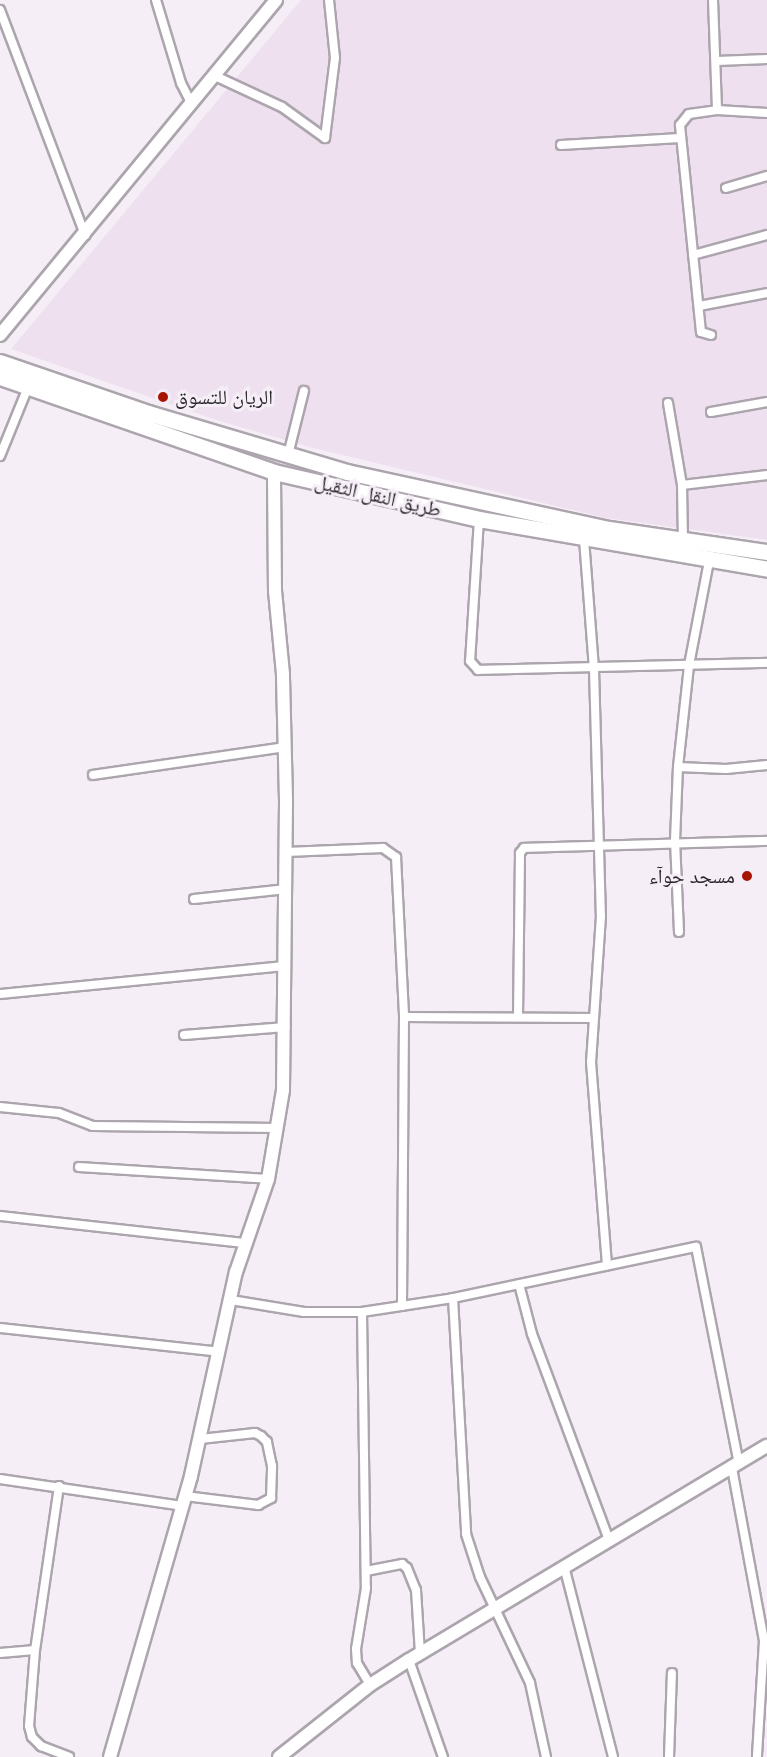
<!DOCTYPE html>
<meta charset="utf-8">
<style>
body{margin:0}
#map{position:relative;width:767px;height:1757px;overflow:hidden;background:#f6eef7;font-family:"DM Sans","Noto Naskh Arabic",sans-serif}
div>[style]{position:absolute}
.built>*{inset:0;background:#eee0ef}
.roads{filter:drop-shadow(2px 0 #ada5ae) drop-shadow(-2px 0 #ada5ae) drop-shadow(0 2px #ada5ae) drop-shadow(0 -2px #ada5ae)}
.street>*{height:8px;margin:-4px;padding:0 4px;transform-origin:4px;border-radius:4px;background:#fff}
.secondary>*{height:12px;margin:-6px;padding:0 6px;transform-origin:6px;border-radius:6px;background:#fff}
.highway>*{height:15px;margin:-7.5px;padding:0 7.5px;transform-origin:7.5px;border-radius:7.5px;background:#fff}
.dots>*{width:16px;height:16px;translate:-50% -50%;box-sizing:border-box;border:3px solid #f6eef7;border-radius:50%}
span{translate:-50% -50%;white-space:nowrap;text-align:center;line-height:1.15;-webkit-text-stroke:6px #f6eef7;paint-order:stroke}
.poi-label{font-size:20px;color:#29262a}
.left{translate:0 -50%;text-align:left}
.right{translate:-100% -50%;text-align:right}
.street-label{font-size:20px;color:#29262a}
</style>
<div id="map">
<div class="built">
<i style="clip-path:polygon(301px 0,767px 0,767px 540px,606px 518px,313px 448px,213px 419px,11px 349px)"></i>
</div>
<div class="roads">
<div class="street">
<i style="left:156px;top:0;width:87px;rotate:73.2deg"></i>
<i style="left:181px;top:83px;width:22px;rotate:63deg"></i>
<i style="left:713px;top:0;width:110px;rotate:87.9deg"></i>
<i style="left:717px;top:110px;width:50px;rotate:3.4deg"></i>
<i style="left:0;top:10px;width:241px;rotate:69.3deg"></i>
<i style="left:717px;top:61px;width:50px;rotate:-2.3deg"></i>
<i style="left:213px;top:75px;width:76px;rotate:24.9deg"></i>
<i style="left:282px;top:107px;width:53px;rotate:35.8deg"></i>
<i style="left:325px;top:138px;width:81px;rotate:-82.9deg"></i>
<i style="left:335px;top:58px;width:58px;rotate:-95.9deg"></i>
<i style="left:561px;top:145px;width:119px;rotate:-3.4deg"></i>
<i style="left:726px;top:188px;width:43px;rotate:-16.3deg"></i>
<i style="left:693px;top:255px;width:77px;rotate:-15.1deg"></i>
<i style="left:699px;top:306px;width:69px;rotate:-10.8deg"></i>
<i style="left:711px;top:335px;width:10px;rotate:-163deg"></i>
<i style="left:701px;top:332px;width:208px;rotate:-95.8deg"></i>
<i style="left:680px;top:125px;width:14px;rotate:-51deg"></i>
<i style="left:689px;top:114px;width:28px;rotate:-8deg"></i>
<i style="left:668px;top:403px;width:83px;rotate:80.3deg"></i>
<i style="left:711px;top:412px;width:57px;rotate:-10.1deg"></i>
<i style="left:288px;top:455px;width:66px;rotate:-76deg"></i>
<i style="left:0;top:456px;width:74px;rotate:-67.9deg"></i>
<i style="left:479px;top:519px;width:142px;rotate:93.6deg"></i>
<i style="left:470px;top:661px;width:12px;rotate:48deg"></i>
<i style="left:478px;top:670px;width:289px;rotate:-1.4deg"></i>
<i style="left:584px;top:539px;width:130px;rotate:85.6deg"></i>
<i style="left:594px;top:669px;width:247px;rotate:88.4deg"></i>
<i style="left:601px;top:916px;width:146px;rotate:93.9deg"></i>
<i style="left:591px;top:1062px;width:204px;rotate:85.5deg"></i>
<i style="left:683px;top:542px;width:57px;rotate:-91deg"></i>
<i style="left:682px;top:485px;width:86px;rotate:-6.7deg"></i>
<i style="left:678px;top:767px;width:48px;rotate:2.4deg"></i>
<i style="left:726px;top:769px;width:41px;rotate:-5.6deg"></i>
<i style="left:93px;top:775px;width:194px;rotate:-8.3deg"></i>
<i style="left:286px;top:852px;width:97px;rotate:-2.4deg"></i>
<i style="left:383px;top:848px;width:16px;rotate:35deg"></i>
<i style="left:396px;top:857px;width:160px;rotate:87.1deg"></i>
<i style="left:404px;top:1017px;width:289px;rotate:90.4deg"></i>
<i style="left:194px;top:899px;width:93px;rotate:-6.2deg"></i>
<i style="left:679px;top:932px;width:91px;rotate:-92.5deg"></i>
<i style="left:675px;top:841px;width:74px;rotate:-87.7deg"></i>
<i style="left:678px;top:767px;width:103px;rotate:-83.8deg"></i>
<i style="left:689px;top:665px;width:106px;rotate:-79.1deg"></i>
<i style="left:0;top:994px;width:287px;rotate:-5.6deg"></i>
<i style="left:404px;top:1017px;width:190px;rotate:0.3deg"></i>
<i style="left:518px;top:1017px;width:164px;rotate:-89.3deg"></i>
<i style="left:520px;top:853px;width:6px;rotate:-51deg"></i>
<i style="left:524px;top:848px;width:243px;rotate:-1.7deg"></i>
<i style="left:184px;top:1035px;width:102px;rotate:-4.5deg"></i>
<i style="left:0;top:1107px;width:59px;rotate:5.8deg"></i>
<i style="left:59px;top:1113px;width:36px;rotate:21deg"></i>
<i style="left:93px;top:1126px;width:185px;rotate:0.6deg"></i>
<i style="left:79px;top:1167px;width:189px;rotate:3.6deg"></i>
<i style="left:0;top:1216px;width:246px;rotate:6.3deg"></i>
<i style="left:519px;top:1284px;width:52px;rotate:75.4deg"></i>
<i style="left:532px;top:1334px;width:220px;rotate:69.5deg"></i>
<i style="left:453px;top:1298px;width:236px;rotate:86.8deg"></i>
<i style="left:466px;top:1534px;width:45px;rotate:72deg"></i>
<i style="left:480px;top:1577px;width:117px;rotate:64.7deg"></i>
<i style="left:530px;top:1683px;width:76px;rotate:77.8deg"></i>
<i style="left:231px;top:1300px;width:74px;rotate:9.3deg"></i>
<i style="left:304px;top:1312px;width:58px"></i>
<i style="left:362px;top:1312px;width:92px;rotate:-8.7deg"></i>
<i style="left:453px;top:1298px;width:248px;rotate:-11.9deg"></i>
<i style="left:696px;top:1247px;width:221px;rotate:78.8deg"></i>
<i style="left:362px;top:1312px;width:276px;rotate:89.2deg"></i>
<i style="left:366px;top:1588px;width:62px;rotate:99.3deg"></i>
<i style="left:356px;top:1649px;width:14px;rotate:86deg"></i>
<i style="left:357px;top:1663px;width:26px;rotate:59deg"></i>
<i style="left:0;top:1328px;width:221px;rotate:6.2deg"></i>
<i style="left:732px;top:1468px;width:176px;rotate:79.5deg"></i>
<i style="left:764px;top:1641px;width:116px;rotate:93.5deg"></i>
<i style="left:0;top:1479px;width:184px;rotate:8.4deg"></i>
<i style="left:59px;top:1486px;width:166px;rotate:98.3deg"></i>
<i style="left:35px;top:1650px;width:76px;rotate:94.5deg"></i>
<i style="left:29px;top:1726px;width:11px;rotate:75deg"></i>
<i style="left:32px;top:1737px;width:13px;rotate:45deg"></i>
<i style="left:41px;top:1746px;width:30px;rotate:21deg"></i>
<i style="left:185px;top:1496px;width:74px;rotate:7deg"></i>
<i style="left:258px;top:1505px;width:15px;rotate:-28deg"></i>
<i style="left:271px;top:1498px;width:32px;rotate:-88deg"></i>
<i style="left:272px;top:1466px;width:25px;rotate:-102deg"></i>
<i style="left:267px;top:1442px;width:8px;rotate:-135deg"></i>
<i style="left:261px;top:1436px;width:7px;rotate:-153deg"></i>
<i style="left:255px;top:1433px;width:55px;rotate:173.8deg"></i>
<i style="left:564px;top:1566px;width:197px;rotate:75.6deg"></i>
<i style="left:366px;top:1571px;width:37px;rotate:-11deg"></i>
<i style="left:402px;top:1564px;width:6px;rotate:39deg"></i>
<i style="left:407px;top:1568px;width:24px;rotate:68deg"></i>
<i style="left:416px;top:1590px;width:63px;rotate:86.4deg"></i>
<i style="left:0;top:1653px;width:35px;rotate:-5deg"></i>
<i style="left:409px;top:1660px;width:103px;rotate:70.7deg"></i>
<i style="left:669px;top:1757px;width:84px;rotate:-88deg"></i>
</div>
<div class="secondary">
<i style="left:0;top:335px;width:434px;rotate:-50.5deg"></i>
<i style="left:110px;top:1757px;width:292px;rotate:-73.9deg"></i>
<i style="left:191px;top:1476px;width:209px;rotate:-77.6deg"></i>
<i style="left:236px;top:1272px;width:98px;rotate:-71deg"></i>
<i style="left:268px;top:1179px;width:90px;rotate:-80.4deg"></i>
<i style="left:283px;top:1090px;width:290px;rotate:-89.4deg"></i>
<i style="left:286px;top:800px;width:126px;rotate:-91.4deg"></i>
<i style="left:283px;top:674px;width:83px;rotate:-95.5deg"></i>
<i style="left:275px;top:591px;width:119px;rotate:-90.5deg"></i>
<i style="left:279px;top:1757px;width:116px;rotate:-38.4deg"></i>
<i style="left:370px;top:1685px;width:46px;rotate:-32.7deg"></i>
<i style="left:409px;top:1660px;width:417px;rotate:-30.9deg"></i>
</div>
<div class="highway">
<i style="left:0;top:362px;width:157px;rotate:19deg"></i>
<i style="left:148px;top:413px;width:208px;rotate:16.5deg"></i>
<i style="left:347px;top:472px;width:268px;rotate:12.3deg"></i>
<i style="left:609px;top:529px;width:160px;rotate:8.3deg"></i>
<i style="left:0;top:377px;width:290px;rotate:19.1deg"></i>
<i style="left:274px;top:472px;width:210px;rotate:12.9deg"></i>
<i style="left:479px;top:519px;width:292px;rotate:9.8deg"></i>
</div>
</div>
<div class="dots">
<i style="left:163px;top:397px;background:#a71402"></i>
<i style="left:747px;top:876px;background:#a71402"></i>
</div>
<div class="poi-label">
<span class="left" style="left:175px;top:397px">الريان للتسوق</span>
<span class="right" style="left:735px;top:876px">مسجد حوآء</span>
</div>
<div class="street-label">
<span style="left:378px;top:496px;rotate:13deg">طريق النقل الثقيل</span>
</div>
</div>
